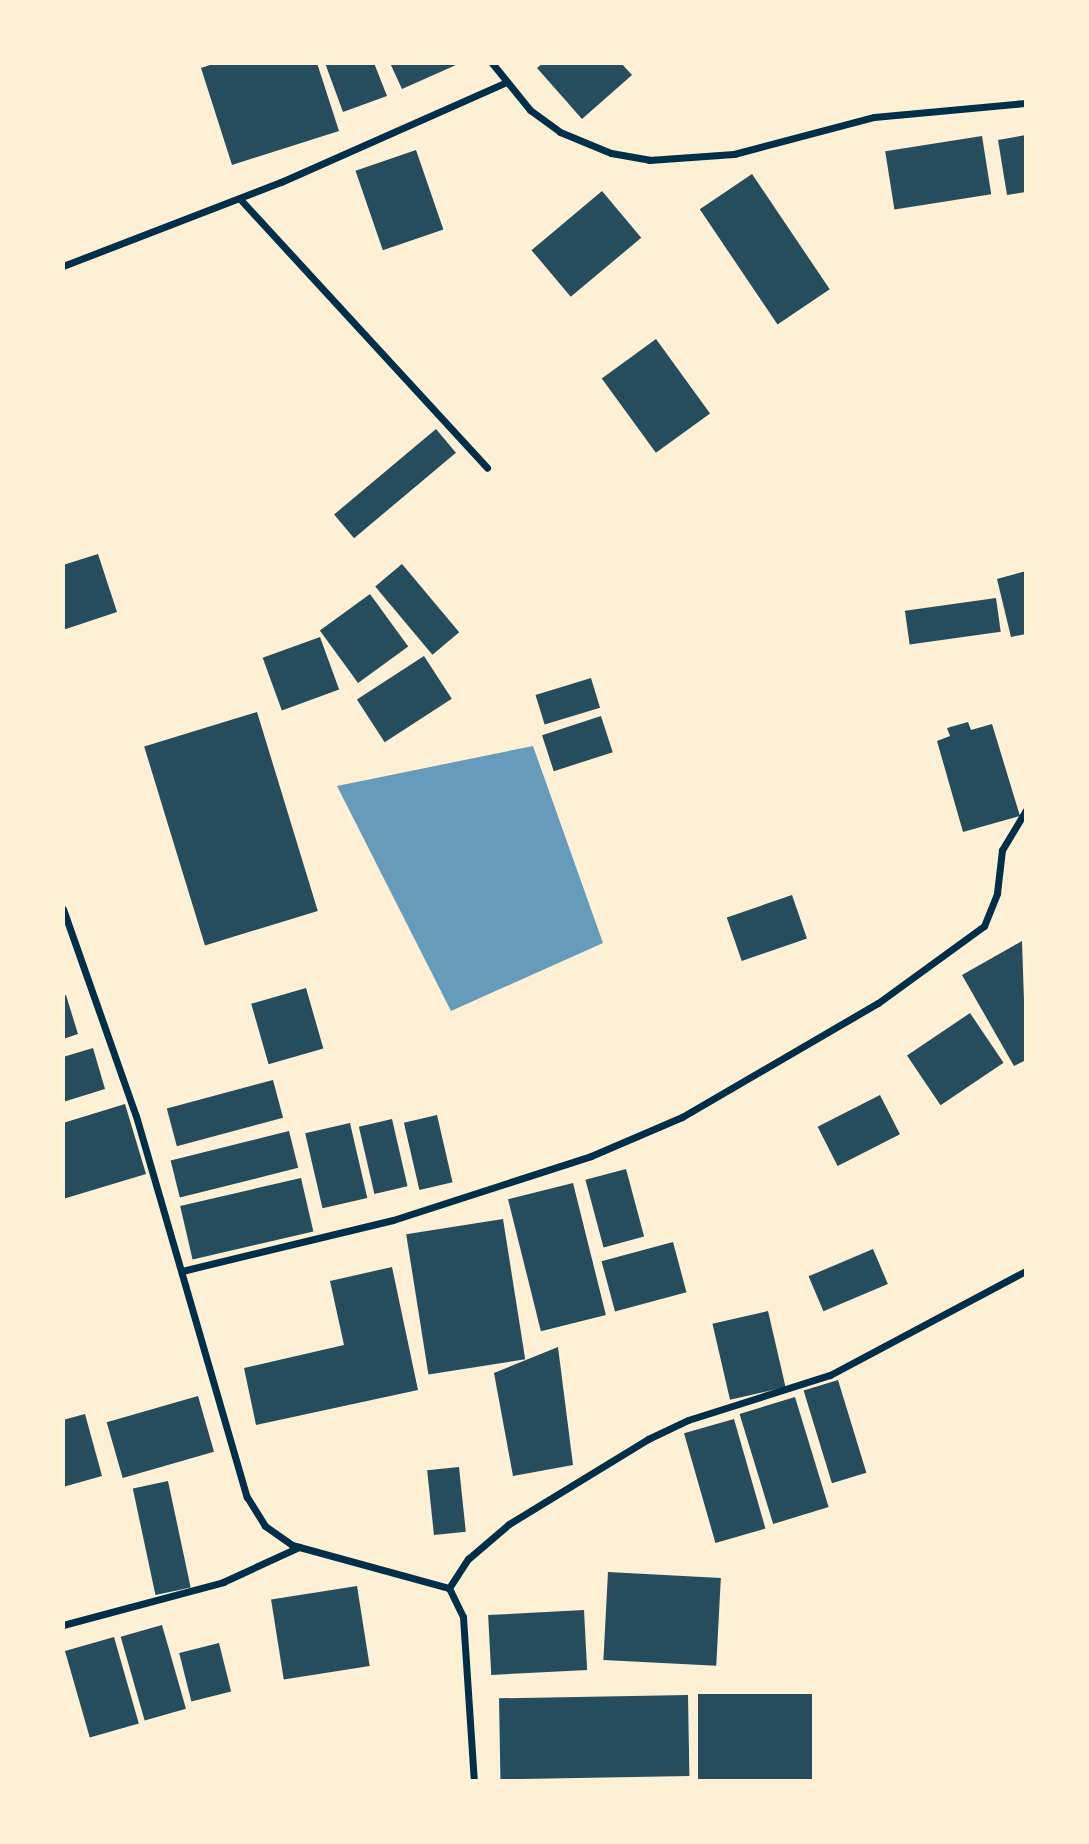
<!DOCTYPE html>
<style>
body{margin:0}
#map{position:relative;width:1089px;height:1844px;overflow:hidden;background:#fdf0d5;font-family:"IBM Plex Sans",sans-serif}
div>[style]{position:absolute}
.water>*{inset:0;background:#669bbc}
.building>*{inset:0;background:#264d5e;transform-origin:0 0}
.minor>*{height:7px;margin:-3.5px;padding:0 3.5px;transform-origin:3.5px;border-radius:3.5px;background:#003049}
span{translate:-50% -50%;white-space:nowrap;text-align:center;line-height:1.15;-webkit-text-stroke:6px #fdf0d5;paint-order:stroke}
.frame{position:absolute;inset:0;border:65px solid #fdf0d5;pointer-events:none}
</style>
<div id="map">
<div class="water">
<i style="clip-path:polygon(533px 746px,603px 943px,451px 1011px,337px 786px)"></i>
</div>
<div class="building">
<i style="clip-path:polygon(216px 63px,317px 63px,339px 131px,232px 165px,201px 68px)"></i>
<i style="clip-path:polygon(325px 63px,374px 63px,387px 96px,343px 112px)"></i>
<i style="clip-path:polygon(390px 63px,455px 63px,456px 65px,402px 89px)"></i>
<i style="clip-path:polygon(543px 63px,621px 63px,632px 75px,582px 119px,537px 68px)"></i>
<i style="clip-path:polygon(1026px 135px,1026px 192px,1007px 195px,998px 140px)"></i>
<i style="left:982px;top:136px;width:59px;height:98px;rotate:81deg"></i>
<i style="left:416px;top:150px;width:84px;height:64px;rotate:71deg"></i>
<i style="left:752px;top:174px;width:139px;height:63px;rotate:56deg"></i>
<i style="left:602px;top:191px;width:61px;height:92px;rotate:50deg"></i>
<i style="left:656px;top:339px;width:92px;height:67px;rotate:54deg"></i>
<i style="left:436px;top:429px;width:31px;height:133px;rotate:50deg"></i>
<i style="clip-path:polygon(98px 554px,117px 612px,63px 630px,63px 565px)"></i>
<i style="left:402px;top:564px;width:89px;height:35px;rotate:50deg"></i>
<i style="clip-path:polygon(1026px 571px,1026px 634px,1011px 637px,997px 579px)"></i>
<i style="left:370px;top:594px;width:65px;height:62px;rotate:54deg"></i>
<i style="left:996px;top:598px;width:34px;height:92px;rotate:82deg"></i>
<i style="left:320px;top:637px;width:56px;height:61px;rotate:70deg"></i>
<i style="left:424px;top:656px;width:51px;height:80px;rotate:57deg"></i>
<i style="left:591px;top:678px;width:31px;height:58px;rotate:73deg"></i>
<i style="left:257px;top:712px;width:208px;height:118px;rotate:73deg"></i>
<i style="left:601px;top:716px;width:38px;height:62px;rotate:72deg"></i>
<i style="clip-path:polygon(968px 722px,971px 730px,992px 724px,1020px 816px,963px 832px,937px 741px,950px 736px,947px 728px)"></i>
<i style="left:792px;top:895px;width:46px;height:69px;rotate:71deg"></i>
<i style="clip-path:polygon(1022px 941px,1026px 1060px,1014px 1066px,962px 975px)"></i>
<i style="left:306px;top:988px;width:63px;height:57px;rotate:74deg"></i>
<i style="clip-path:polygon(66px 995px,78px 1034px,63px 1039px,63px 996px)"></i>
<i style="left:970px;top:1013px;width:60px;height:76px;rotate:56deg"></i>
<i style="clip-path:polygon(93px 1048px,105px 1089px,63px 1102px,63px 1057px)"></i>
<i style="left:273px;top:1080px;width:39px;height:110px;rotate:75deg"></i>
<i style="left:880px;top:1095px;width:44px;height:70px;rotate:63deg"></i>
<i style="clip-path:polygon(125px 1104px,146px 1174px,63px 1199px,63px 1123px)"></i>
<i style="left:437px;top:1115px;width:69px;height:34px;rotate:77deg"></i>
<i style="left:392px;top:1119px;width:69px;height:34px;rotate:77deg"></i>
<i style="left:350px;top:1123px;width:77px;height:46px;rotate:77deg"></i>
<i style="left:289px;top:1131px;width:38px;height:122px;rotate:76deg"></i>
<i style="left:626px;top:1169px;width:70px;height:42px;rotate:75deg"></i>
<i style="left:301px;top:1178px;width:55px;height:124px;rotate:77deg"></i>
<i style="left:573px;top:1183px;width:136px;height:67px;rotate:76deg"></i>
<i style="left:503px;top:1219px;width:142px;height:98px;rotate:81deg"></i>
<i style="left:673px;top:1242px;width:52px;height:74px;rotate:75deg"></i>
<i style="left:873px;top:1249px;width:38px;height:70px;rotate:67deg"></i>
<i style="clip-path:polygon(392px 1267px,418px 1390px,256px 1425px,244px 1368px,344px 1345px,330px 1281px)"></i>
<i style="left:768px;top:1311px;width:78px;height:57px;rotate:77deg"></i>
<i style="clip-path:polygon(558px 1347px,573px 1465px,513px 1476px,494px 1373px)"></i>
<i style="left:838px;top:1380px;width:97px;height:36px;rotate:73deg"></i>
<i style="left:198px;top:1396px;width:58px;height:95px;rotate:74deg"></i>
<i style="left:795px;top:1397px;width:115px;height:58px;rotate:73deg"></i>
<i style="clip-path:polygon(85px 1414px,102px 1476px,63px 1487px,63px 1420px)"></i>
<i style="left:734px;top:1419px;width:114px;height:52px;rotate:74deg"></i>
<i style="left:459px;top:1467px;width:65px;height:32px;rotate:84deg"></i>
<i style="left:168px;top:1481px;width:109px;height:36px;rotate:78deg"></i>
<i style="left:608px;top:1572px;width:113px;height:88px;rotate:3deg"></i>
<i style="left:357px;top:1586px;width:81px;height:87px;rotate:81deg"></i>
<i style="left:584px;top:1610px;width:60px;height:96px;rotate:87deg"></i>
<i style="left:162px;top:1625px;width:87px;height:43px;rotate:74deg"></i>
<i style="left:114px;top:1637px;width:90px;height:51px;rotate:74deg"></i>
<i style="left:219px;top:1643px;width:50px;height:41px;rotate:76deg"></i>
<i style="left:698px;top:1694px;width:114px;height:87px"></i>
<i style="left:688px;top:1695px;width:81px;height:189px;rotate:89deg"></i>
</div>
<div class="minor">
<i style="left:492px;top:63px;width:60px;rotate:51deg"></i>
<i style="left:530px;top:110px;width:37px;rotate:36deg"></i>
<i style="left:560px;top:132px;width:55px;rotate:22.4deg"></i>
<i style="left:611px;top:153px;width:39px;rotate:10deg"></i>
<i style="left:649px;top:160px;width:85px;rotate:-4deg"></i>
<i style="left:734px;top:154px;width:145px;rotate:-14.8deg"></i>
<i style="left:874px;top:117px;width:153px;rotate:-5.3deg"></i>
<i style="left:240px;top:199px;width:365px;rotate:47.4deg"></i>
<i style="left:63px;top:266px;width:234px;rotate:-21.1deg"></i>
<i style="left:281px;top:182px;width:244px;rotate:-23.9deg"></i>
<i style="left:63px;top:909px;width:219px;rotate:70.6deg"></i>
<i style="left:136px;top:1116px;width:397px;rotate:73.8deg"></i>
<i style="left:247px;top:1497px;width:34px;rotate:58deg"></i>
<i style="left:265px;top:1526px;width:33px;rotate:35deg"></i>
<i style="left:292px;top:1545px;width:163px;rotate:15.3deg"></i>
<i style="left:449px;top:1588px;width:32px;rotate:64deg"></i>
<i style="left:463px;top:1617px;width:164px;rotate:86.2deg"></i>
<i style="left:182px;top:1271px;width:217px;rotate:-13.6deg"></i>
<i style="left:393px;top:1220px;width:208px;rotate:-17.9deg"></i>
<i style="left:591px;top:1156px;width:99px;rotate:-23.2deg"></i>
<i style="left:682px;top:1117px;width:227px;rotate:-30.2deg"></i>
<i style="left:878px;top:1003px;width:131px;rotate:-36deg"></i>
<i style="left:984px;top:926px;width:35px;rotate:-68deg"></i>
<i style="left:997px;top:893px;width:43px;rotate:-83.4deg"></i>
<i style="left:1002px;top:850px;width:47px;rotate:-59deg"></i>
<i style="left:449px;top:1588px;width:35px;rotate:-57deg"></i>
<i style="left:468px;top:1559px;width:54px;rotate:-40.5deg"></i>
<i style="left:509px;top:1524px;width:163px;rotate:-31.4deg"></i>
<i style="left:648px;top:1439px;width:44px;rotate:-25.4deg"></i>
<i style="left:688px;top:1420px;width:149px;rotate:-17.6deg"></i>
<i style="left:830px;top:1375px;width:222px;rotate:-28deg"></i>
<i style="left:63px;top:1625px;width:166px;rotate:-15deg"></i>
<i style="left:223px;top:1582px;width:84px;rotate:-24.7deg"></i>
</div>
<div class="frame"></div>
</div>
